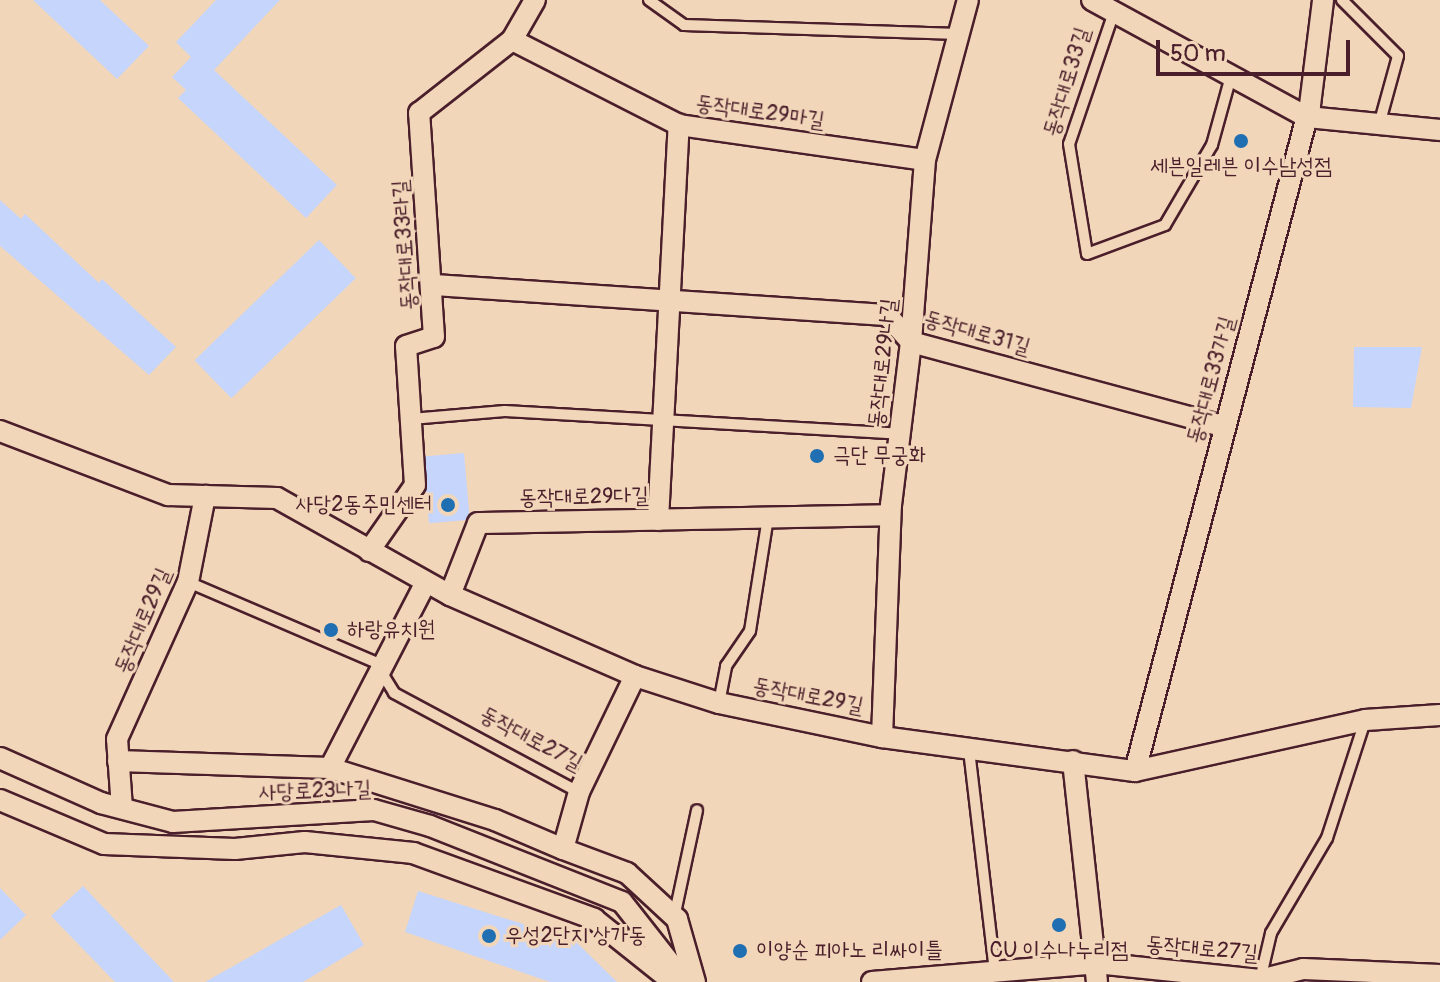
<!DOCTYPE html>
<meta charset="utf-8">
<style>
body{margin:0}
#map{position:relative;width:1440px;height:982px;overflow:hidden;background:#f2d6b9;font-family:Pangolin,"Poor Story",sans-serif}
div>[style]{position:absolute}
.building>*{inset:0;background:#c5d5fc;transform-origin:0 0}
.roads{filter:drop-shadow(2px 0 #4a1f2b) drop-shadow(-2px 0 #4a1f2b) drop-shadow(0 2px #4a1f2b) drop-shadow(0 -2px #4a1f2b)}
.lane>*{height:10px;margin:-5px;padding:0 5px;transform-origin:5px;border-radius:5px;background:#f2d6b9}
.street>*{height:20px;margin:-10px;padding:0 10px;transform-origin:10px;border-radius:10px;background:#f2d6b9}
.dots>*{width:22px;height:22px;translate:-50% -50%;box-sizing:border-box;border:4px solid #f2d6b9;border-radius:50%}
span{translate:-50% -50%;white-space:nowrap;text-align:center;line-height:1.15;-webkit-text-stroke:6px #f2d6b9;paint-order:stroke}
.street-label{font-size:22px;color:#4a1f2b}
.poi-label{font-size:22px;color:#4a1f2b}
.left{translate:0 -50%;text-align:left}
.right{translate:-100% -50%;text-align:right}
.scale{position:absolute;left:1156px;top:40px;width:194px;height:36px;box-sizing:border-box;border:4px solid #4a1f2b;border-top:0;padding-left:10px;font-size:24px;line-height:28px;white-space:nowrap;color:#4a1f2b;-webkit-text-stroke:6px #f2d6b9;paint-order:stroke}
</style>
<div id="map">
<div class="building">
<i style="clip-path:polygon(33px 0,100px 0,149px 46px,117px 79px)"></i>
<i style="clip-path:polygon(216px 0,280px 0,214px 70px,337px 185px,306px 218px,178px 98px,186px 90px,172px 77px,191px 57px,176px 42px)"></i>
<i style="clip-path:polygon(0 200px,21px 219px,25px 214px,99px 283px,102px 279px,176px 347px,149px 375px,0 246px)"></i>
<i style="left:319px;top:240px;width:53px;height:173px;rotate:46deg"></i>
<i style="clip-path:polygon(1354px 347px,1422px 347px,1411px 408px,1353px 407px)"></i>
<i style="left:464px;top:453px;width:67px;height:41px;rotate:85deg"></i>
<i style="clip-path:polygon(83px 886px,174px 982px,115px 982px,51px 916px)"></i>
<i style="clip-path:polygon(0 888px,26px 915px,0 940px)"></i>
<i style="clip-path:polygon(418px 891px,574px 940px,617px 982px,550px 982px,405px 932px)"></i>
<i style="clip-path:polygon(341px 905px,364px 945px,303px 982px,205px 982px)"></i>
</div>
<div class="roads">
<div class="lane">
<i style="left:649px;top:0;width:43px;rotate:35.5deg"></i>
<i style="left:684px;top:25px;width:275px;rotate:1.9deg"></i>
<i style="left:1342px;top:0;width:79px;rotate:45deg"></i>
<i style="left:1398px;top:56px;width:72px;rotate:105.4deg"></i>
<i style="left:1114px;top:12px;width:139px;rotate:108.8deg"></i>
<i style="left:1069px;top:144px;width:111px;rotate:80.7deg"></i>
<i style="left:1087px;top:254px;width:83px;rotate:-20.4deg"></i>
<i style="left:1165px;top:225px;width:93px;rotate:-59.6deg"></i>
<i style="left:1212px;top:145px;width:72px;rotate:-74.6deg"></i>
<i style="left:411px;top:419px;width:94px;rotate:-4.9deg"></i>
<i style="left:505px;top:411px;width:396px;rotate:3.3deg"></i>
<i style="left:188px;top:582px;width:203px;rotate:23.2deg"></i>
<i style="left:375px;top:662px;width:36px;rotate:58deg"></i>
<i style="left:394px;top:693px;width:210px;rotate:28.2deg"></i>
<i style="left:719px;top:703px;width:38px;rotate:-79deg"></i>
<i style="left:726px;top:666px;width:42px;rotate:-55.6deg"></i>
<i style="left:750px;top:631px;width:115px;rotate:-81deg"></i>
<i style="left:969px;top:750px;width:225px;rotate:83.3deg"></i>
<i style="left:675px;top:913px;width:105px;rotate:-77.9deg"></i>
<i style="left:1260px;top:980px;width:48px;rotate:-76.8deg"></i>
<i style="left:1271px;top:933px;width:110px;rotate:-59.5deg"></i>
<i style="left:1327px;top:838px;width:123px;rotate:-72deg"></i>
</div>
<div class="street">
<i style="left:1092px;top:0;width:245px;rotate:28.6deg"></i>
<i style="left:1307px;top:117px;width:134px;rotate:5.6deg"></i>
<i style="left:512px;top:40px;width:187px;rotate:27deg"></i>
<i style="left:679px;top:125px;width:248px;rotate:8.1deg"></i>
<i style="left:433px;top:285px;width:455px;rotate:3.8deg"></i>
<i style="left:887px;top:315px;width:36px;rotate:48deg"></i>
<i style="left:911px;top:342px;width:323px;rotate:15.1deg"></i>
<i style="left:0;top:431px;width:180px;rotate:20.9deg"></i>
<i style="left:168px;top:495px;width:109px;rotate:1.6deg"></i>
<i style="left:277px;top:498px;width:198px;rotate:29.3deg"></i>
<i style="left:450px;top:595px;width:202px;rotate:23.6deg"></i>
<i style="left:635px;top:676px;width:88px;rotate:17.8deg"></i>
<i style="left:719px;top:703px;width:167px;rotate:11.8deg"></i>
<i style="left:882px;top:737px;width:255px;rotate:7.7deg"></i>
<i style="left:1135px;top:771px;width:236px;rotate:-12.5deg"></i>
<i style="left:1365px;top:720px;width:75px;rotate:-3.8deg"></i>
<i style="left:658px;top:520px;width:396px;rotate:-87deg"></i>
<i style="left:369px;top:551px;width:80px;rotate:-55.1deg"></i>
<i style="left:415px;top:485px;width:139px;rotate:-93.7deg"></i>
<i style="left:406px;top:346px;width:29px;rotate:-18deg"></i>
<i style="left:434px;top:337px;width:225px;rotate:-93.8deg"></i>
<i style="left:419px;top:113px;width:118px;rotate:-38.1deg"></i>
<i style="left:512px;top:40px;width:46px;rotate:-60.1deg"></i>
<i style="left:450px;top:595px;width:77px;rotate:-68.7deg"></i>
<i style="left:478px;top:523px;width:412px;rotate:-1.1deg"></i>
<i style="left:635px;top:676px;width:129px;rotate:115.8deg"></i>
<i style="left:579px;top:792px;width:59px;rotate:105.7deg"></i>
<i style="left:563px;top:849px;width:68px;rotate:20.6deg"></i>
<i style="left:627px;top:873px;width:68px;rotate:42.6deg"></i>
<i style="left:677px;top:919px;width:66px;rotate:74.1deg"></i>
<i style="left:882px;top:737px;width:232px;rotate:-87.8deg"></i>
<i style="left:891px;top:505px;width:164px;rotate:-83deg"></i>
<i style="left:911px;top:342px;width:183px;rotate:-85.6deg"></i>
<i style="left:925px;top:160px;width:166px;rotate:-75deg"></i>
<i style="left:0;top:758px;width:111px;rotate:24deg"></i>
<i style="left:101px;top:803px;width:74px;rotate:14.8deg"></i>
<i style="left:173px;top:822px;width:201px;rotate:-3.4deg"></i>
<i style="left:374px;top:810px;width:58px;rotate:15.9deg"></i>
<i style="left:430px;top:826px;width:206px;rotate:21.6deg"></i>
<i style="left:622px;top:902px;width:102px;rotate:51.8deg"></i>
<i style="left:118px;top:761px;width:212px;rotate:1.9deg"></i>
<i style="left:330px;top:768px;width:209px;rotate:-62.7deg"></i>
<i style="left:1073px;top:761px;width:222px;rotate:83.8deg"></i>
<i style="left:330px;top:768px;width:173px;rotate:17.5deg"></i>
<i style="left:495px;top:820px;width:74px;rotate:23.1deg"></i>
<i style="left:1135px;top:771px;width:689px;rotate:-75.28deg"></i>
<i style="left:1310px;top:105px;width:106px;rotate:-82.9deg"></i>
<i style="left:0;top:800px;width:113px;rotate:22.9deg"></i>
<i style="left:104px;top:844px;width:131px;rotate:2.2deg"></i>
<i style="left:235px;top:849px;width:70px;rotate:-5.7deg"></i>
<i style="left:305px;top:842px;width:109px;rotate:5.8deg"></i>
<i style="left:413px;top:853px;width:193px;rotate:20deg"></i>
<i style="left:594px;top:919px;width:101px;rotate:38.6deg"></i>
<i style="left:122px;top:808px;width:69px;rotate:-94.1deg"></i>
<i style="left:117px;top:739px;width:172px;rotate:-65.7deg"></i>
<i style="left:188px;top:582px;width:88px;rotate:-78.8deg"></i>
<i style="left:872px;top:982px;width:225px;rotate:-4.8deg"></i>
<i style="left:1096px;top:963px;width:165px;rotate:5.9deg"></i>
<i style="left:1260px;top:980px;width:44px;rotate:-14.3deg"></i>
<i style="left:1303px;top:969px;width:137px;rotate:2.5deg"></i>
</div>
</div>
<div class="dots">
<i style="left:1241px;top:141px;background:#1f6fb2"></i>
<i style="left:817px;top:456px;background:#1f6fb2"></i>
<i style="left:448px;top:505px;background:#1f6fb2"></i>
<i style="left:331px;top:630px;background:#1f6fb2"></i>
<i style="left:1059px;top:925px;background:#1f6fb2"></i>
<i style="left:489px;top:936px;background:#1f6fb2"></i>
<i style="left:740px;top:951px;background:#1f6fb2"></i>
</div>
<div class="street-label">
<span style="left:1067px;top:82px;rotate:-73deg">동작대로33길</span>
<span style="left:760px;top:112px;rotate:8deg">동작대로29마길</span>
<span style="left:405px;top:245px;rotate:-94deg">동작대로33라길</span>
<span style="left:977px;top:333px;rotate:16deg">동작대로31길</span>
<span style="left:883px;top:363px;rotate:-84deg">동작대로29나길</span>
<span style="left:1211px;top:380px;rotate:-75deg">동작대로33가길</span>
<span style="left:584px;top:497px;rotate:-1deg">동작대로29다길</span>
<span style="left:143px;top:621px;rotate:-67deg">동작대로29길</span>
<span style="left:808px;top:696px;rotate:11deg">동작대로29길</span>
<span style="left:531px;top:739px;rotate:28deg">동작대로27길</span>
<span style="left:315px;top:791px;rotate:-2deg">사당로23나길</span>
<span style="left:1202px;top:949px;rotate:5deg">동작대로27길</span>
</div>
<div class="poi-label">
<span style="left:1241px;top:167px">세븐일레븐 이수남성점</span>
<span class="left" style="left:833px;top:456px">극단 무궁화</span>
<span class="right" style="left:432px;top:505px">사당2동주민센터</span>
<span class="left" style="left:347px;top:630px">하랑유치원</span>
<span class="left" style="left:505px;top:936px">우성2단지 상가동</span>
<span class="left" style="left:756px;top:951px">이양순 피아노 리싸이틀</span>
<span style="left:1059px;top:951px">CU 이수나누리점</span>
</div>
<div class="scale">50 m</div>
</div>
